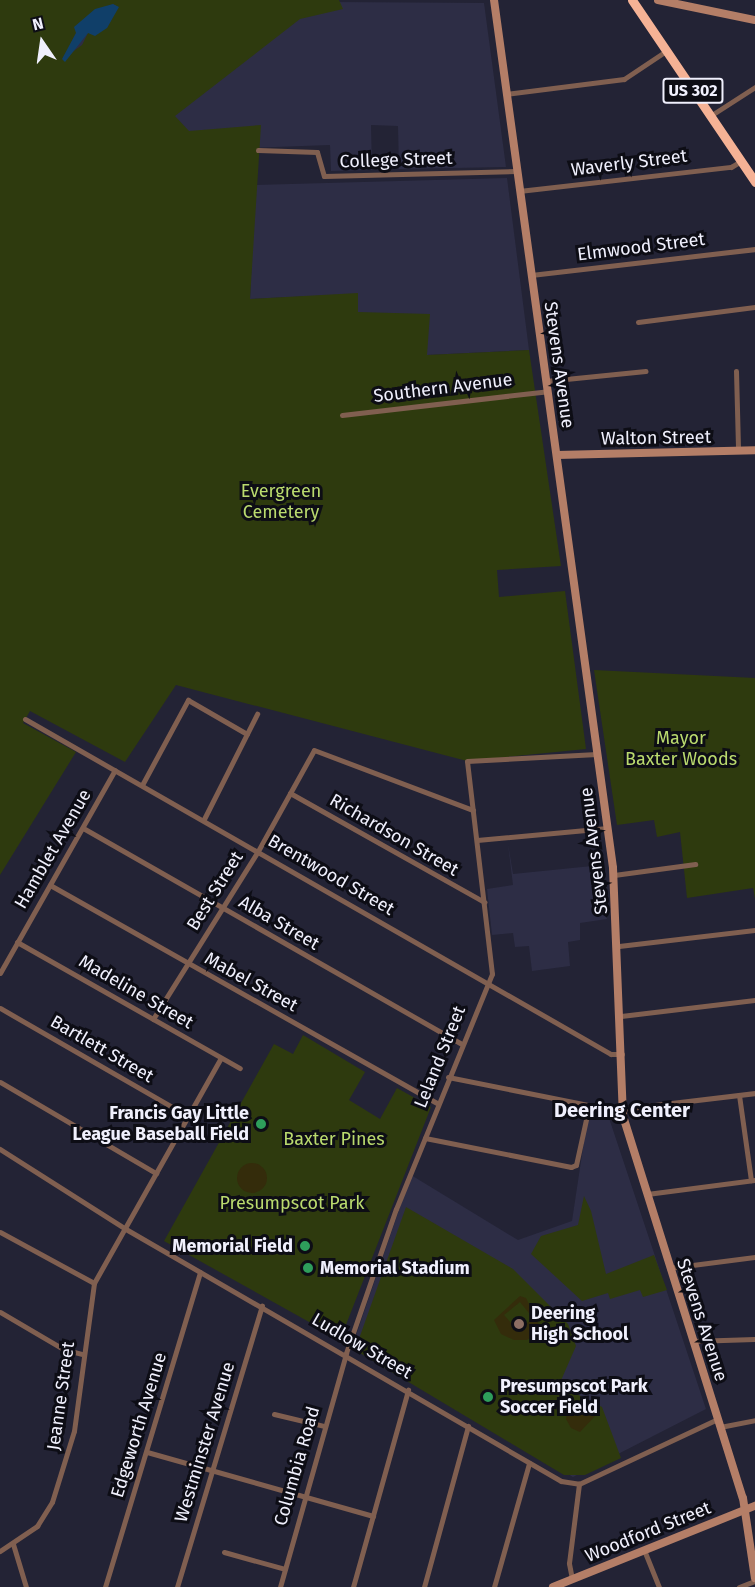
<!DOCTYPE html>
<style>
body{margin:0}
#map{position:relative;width:755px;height:1587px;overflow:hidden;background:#232335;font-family:"Fira Sans",sans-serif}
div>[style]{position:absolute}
.built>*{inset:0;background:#2d2d45}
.green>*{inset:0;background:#2e3a0e}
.sand>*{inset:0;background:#342c0b}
.round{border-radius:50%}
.water>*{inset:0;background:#103f69}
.street>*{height:5px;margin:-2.5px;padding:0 2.5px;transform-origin:2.5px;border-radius:2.5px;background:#805f50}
.secondary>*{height:8px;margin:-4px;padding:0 4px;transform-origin:4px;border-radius:4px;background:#b47e67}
.highway>*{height:9px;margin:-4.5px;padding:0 4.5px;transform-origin:4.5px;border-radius:4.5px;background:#f5b295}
.dots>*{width:16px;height:16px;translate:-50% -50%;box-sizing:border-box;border:3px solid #0d0d15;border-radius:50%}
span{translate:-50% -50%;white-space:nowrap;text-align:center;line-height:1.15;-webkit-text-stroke:6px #0d0d15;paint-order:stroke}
.shield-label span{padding:2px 4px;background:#0d0d15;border:2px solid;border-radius:4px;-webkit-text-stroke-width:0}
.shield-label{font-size:16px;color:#f0f0fd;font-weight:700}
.street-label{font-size:18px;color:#f0f0fd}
.park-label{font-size:18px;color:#bada6e}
.poi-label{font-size:18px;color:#f0f0fd;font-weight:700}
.right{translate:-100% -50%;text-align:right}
.left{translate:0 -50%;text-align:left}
.neighbourhood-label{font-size:20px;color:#f0f0fd;font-weight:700}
.north{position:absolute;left:12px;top:12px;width:60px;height:60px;-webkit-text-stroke:4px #0d0d15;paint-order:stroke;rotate:347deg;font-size:16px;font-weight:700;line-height:24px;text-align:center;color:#f0f0fd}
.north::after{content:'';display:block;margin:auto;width:21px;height:27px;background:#f0f0fd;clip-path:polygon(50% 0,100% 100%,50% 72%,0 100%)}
</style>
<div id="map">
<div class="built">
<i style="clip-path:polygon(0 0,484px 3px,506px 167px,399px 169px,398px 126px,371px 125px,372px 170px,331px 171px,330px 145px,169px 151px)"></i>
<i style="clip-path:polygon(507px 178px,529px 350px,427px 355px,358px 312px,358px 294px,250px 299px,255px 185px)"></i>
<i style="clip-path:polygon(508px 844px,513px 874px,602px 865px,607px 919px,580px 923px,580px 940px,568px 942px,570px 966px,532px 971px,529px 946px,515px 947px,513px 933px,492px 935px,487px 889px,513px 885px)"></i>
<i style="clip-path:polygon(589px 1108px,607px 1112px,706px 1409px,573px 1477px,352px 1347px,411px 1175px,518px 1240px,572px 1221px)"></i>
</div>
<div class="green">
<i style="clip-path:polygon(evenodd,0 0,339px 0,343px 9px,300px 19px,175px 116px,189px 131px,261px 125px,250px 299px,358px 293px,358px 312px,430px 314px,427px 355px,529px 350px,561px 566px,497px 570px,499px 597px,565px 591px,586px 749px,467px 761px,176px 685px,125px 762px,30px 711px,23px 723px,76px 752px,0 875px,0 0,113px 4px,118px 7px,107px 28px,88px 33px,82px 45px,63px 59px,76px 33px,102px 9px,113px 4px)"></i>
<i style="clip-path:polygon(594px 670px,755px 678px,755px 899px,753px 888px,687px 898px,680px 832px,657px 837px,654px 820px,617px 825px)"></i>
<i style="clip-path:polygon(303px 1035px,365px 1072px,349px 1100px,380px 1119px,397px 1088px,431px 1107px,342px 1335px,336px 1337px,164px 1241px,274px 1044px,293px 1054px)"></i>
<i style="clip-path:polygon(584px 1196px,591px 1211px,606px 1274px,654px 1255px,667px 1290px,643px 1297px,640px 1290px,610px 1299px,608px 1293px,582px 1301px,531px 1254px,541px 1236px,578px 1225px)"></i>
<i style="clip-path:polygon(406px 1207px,513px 1269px,568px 1324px,576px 1346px,559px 1385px,602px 1407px,621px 1458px,585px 1475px,564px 1475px,355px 1350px)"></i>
</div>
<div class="sand">
<i class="round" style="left:237px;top:1163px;width:30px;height:30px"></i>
<i style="clip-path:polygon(evenodd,520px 1296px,526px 1298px,541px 1329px,527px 1340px,514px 1340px,501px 1334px,494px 1320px,520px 1296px,520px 1302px,533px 1318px,518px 1331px,504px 1315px,520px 1302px)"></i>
<i style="clip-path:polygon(576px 1401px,596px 1415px,580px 1432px,571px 1428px,566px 1419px,568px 1408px)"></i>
</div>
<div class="water">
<i style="clip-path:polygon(113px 4px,119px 7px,107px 28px,95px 36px,88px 33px,65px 62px,62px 59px,76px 33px,74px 27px,95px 9px)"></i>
</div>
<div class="street">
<i style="left:506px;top:94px;width:119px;rotate:-7.2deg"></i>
<i style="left:624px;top:79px;width:50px;rotate:-33.7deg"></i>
<i style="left:710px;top:116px;width:54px;rotate:-32.8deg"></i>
<i style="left:258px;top:150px;width:59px;rotate:1.9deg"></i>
<i style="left:317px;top:152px;width:25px;rotate:74deg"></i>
<i style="left:324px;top:176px;width:192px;rotate:-1.5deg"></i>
<i style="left:519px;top:191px;width:213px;rotate:-6.5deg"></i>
<i style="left:731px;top:167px;width:12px;rotate:-31deg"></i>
<i style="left:531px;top:275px;width:226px;rotate:-6.6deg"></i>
<i style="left:638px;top:322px;width:118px;rotate:-7.3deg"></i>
<i style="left:736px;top:371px;width:79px;rotate:88.5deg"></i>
<i style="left:546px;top:381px;width:100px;rotate:-5.7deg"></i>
<i style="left:342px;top:415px;width:207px;rotate:-6.6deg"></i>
<i style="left:25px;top:719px;width:675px;rotate:29.76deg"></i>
<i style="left:611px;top:1054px;width:11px"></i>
<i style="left:142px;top:785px;width:97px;rotate:-61.6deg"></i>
<i style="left:188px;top:700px;width:68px;rotate:30deg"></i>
<i style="left:290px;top:793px;width:223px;rotate:29.3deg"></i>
<i style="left:204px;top:819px;width:118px;rotate:-63.2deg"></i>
<i style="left:83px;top:828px;width:435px;rotate:29.7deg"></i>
<i style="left:477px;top:840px;width:131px;rotate:-5.3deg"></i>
<i style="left:614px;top:875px;width:82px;rotate:-7.7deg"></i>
<i style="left:50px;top:885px;width:444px;rotate:29.4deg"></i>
<i style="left:17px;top:942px;width:256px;rotate:29.5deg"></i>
<i style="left:619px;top:946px;width:137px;rotate:-6.7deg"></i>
<i style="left:0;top:973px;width:233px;rotate:-60.5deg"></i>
<i style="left:0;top:1008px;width:217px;rotate:29.9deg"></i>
<i style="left:621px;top:1016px;width:135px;rotate:-6.8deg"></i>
<i style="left:153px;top:1019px;width:198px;rotate:-58deg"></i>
<i style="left:258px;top:851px;width:115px;rotate:-61deg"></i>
<i style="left:314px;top:750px;width:170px;rotate:20.7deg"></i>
<i style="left:448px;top:1077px;width:168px;rotate:11.3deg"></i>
<i style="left:613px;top:1110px;width:143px;rotate:-6.8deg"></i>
<i style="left:0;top:1082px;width:181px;rotate:30.3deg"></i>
<i style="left:739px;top:1095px;width:86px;rotate:82deg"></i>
<i style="left:425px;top:1138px;width:149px;rotate:11.2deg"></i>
<i style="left:571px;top:1167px;width:5px;rotate:-22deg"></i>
<i style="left:576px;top:1165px;width:60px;rotate:-77.6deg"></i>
<i style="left:0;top:1149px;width:147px;rotate:32.5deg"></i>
<i style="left:124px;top:1228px;width:505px;rotate:30.07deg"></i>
<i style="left:561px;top:1481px;width:18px;rotate:9deg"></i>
<i style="left:579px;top:1484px;width:153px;rotate:-25.1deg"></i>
<i style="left:647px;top:1194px;width:109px;rotate:-7.4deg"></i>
<i style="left:0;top:1232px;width:107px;rotate:28.5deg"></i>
<i style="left:669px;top:1268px;width:87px;rotate:-7.3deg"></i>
<i style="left:0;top:1312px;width:73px;rotate:30.4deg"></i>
<i style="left:63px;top:1349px;width:20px;rotate:15deg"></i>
<i style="left:692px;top:1341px;width:63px;rotate:-1.8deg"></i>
<i style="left:274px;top:1414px;width:51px;rotate:13.5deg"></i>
<i style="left:720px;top:1427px;width:36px;rotate:-11deg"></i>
<i style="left:147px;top:1452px;width:235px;rotate:15.8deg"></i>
<i style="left:13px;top:1544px;width:45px;rotate:73.2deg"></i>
<i style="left:644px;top:1550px;width:40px;rotate:68deg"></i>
<i style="left:0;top:1551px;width:45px;rotate:-34deg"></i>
<i style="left:37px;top:1526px;width:28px;rotate:-58deg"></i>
<i style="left:52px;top:1502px;width:74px;rotate:-72.8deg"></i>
<i style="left:74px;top:1431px;width:149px;rotate:-82.3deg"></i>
<i style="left:94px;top:1283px;width:258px;rotate:-60.6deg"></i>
<i style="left:224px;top:1552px;width:63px;rotate:15.6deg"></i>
<i style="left:572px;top:1579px;width:16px;rotate:-101deg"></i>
<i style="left:569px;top:1563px;width:80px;rotate:-82.8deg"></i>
<i style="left:105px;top:1587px;width:329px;rotate:-73.2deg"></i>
<i style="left:177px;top:1587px;width:294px;rotate:-73.2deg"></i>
<i style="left:280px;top:1587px;width:243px;rotate:-74.2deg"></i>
<i style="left:346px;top:1353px;width:152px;rotate:-70.9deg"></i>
<i style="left:396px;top:1209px;width:254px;rotate:-67.8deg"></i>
<i style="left:492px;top:974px;width:214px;rotate:-96.7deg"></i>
<i style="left:467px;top:761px;width:130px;rotate:-3.1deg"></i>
<i style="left:353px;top:1587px;width:205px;rotate:-74.4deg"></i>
<i style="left:424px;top:1587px;width:167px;rotate:-74.7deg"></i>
<i style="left:494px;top:1587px;width:129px;rotate:-74.2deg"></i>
<i style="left:739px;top:1587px;width:17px;rotate:-21deg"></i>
</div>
<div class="secondary">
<i style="left:494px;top:0;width:876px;rotate:82.19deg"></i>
<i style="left:613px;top:868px;width:248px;rotate:87.7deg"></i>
<i style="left:623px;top:1116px;width:400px;rotate:72.6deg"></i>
<i style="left:743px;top:1498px;width:81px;rotate:81.5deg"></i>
<i style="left:658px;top:0;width:99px;rotate:11.7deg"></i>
<i style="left:557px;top:455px;width:198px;rotate:-1.4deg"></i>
<i style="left:553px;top:1587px;width:218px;rotate:-21.9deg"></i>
</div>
<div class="highway">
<i style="left:632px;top:0;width:220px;rotate:55.9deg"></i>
</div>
<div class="dots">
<i style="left:261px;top:1124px;background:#2e9e5b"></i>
<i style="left:305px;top:1246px;background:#2e9e5b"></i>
<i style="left:308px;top:1268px;background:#2e9e5b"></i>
<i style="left:519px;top:1324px;background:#8d6e63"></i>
<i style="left:488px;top:1397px;background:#2e9e5b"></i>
</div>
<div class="shield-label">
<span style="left:693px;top:91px">US 302</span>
</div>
<div class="street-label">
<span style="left:396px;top:160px;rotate:-2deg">College Street</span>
<span style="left:629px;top:163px;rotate:-7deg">Waverly Street</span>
<span style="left:641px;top:247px;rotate:-7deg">Elmwood Street</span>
<span style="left:559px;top:365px;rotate:82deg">Stevens Avenue</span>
<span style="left:443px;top:388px;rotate:-7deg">Southern Avenue</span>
<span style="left:656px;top:438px;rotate:-1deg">Walton Street</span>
<span style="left:394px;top:835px;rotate:30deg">Richardson Street</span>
<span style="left:53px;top:849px;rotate:-60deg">Hamblet Avenue</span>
<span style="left:594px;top:851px;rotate:-97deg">Stevens Avenue</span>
<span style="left:331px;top:875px;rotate:30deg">Brentwood Street</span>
<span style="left:215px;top:891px;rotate:-58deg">Best Street</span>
<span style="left:279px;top:923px;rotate:30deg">Alba Street</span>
<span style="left:251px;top:982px;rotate:29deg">Mabel Street</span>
<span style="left:136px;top:992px;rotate:30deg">Madeline Street</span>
<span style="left:102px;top:1049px;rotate:30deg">Bartlett Street</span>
<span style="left:440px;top:1057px;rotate:-68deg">Leland Street</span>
<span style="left:702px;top:1320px;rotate:72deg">Stevens Avenue</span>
<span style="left:362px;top:1346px;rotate:30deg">Ludlow Street</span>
<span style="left:61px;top:1396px;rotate:-82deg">Jeanne Street</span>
<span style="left:139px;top:1425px;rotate:-73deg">Edgeworth Avenue</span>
<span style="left:205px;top:1442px;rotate:-73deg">Westminster Avenue</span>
<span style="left:297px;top:1466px;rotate:-74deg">Columbia Road</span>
<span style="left:648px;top:1532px;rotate:-22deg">Woodford Street</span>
</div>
<div class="park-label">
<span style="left:281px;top:502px">Evergreen<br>Cemetery</span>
<span style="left:681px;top:749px">Mayor<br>Baxter Woods</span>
<span style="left:334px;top:1139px">Baxter Pines</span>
<span style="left:292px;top:1203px">Presumpscot Park</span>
</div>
<div class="poi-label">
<span class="right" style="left:249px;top:1124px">Francis Gay Little<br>League Baseball Field</span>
<span class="right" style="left:293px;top:1246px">Memorial Field</span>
<span class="left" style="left:320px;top:1268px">Memorial Stadium</span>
<span class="left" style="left:531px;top:1324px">Deering<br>High School</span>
<span class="left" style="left:500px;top:1397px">Presumpscot Park<br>Soccer Field</span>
</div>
<div class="neighbourhood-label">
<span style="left:622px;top:1110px">Deering Center</span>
</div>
<div class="north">N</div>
</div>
